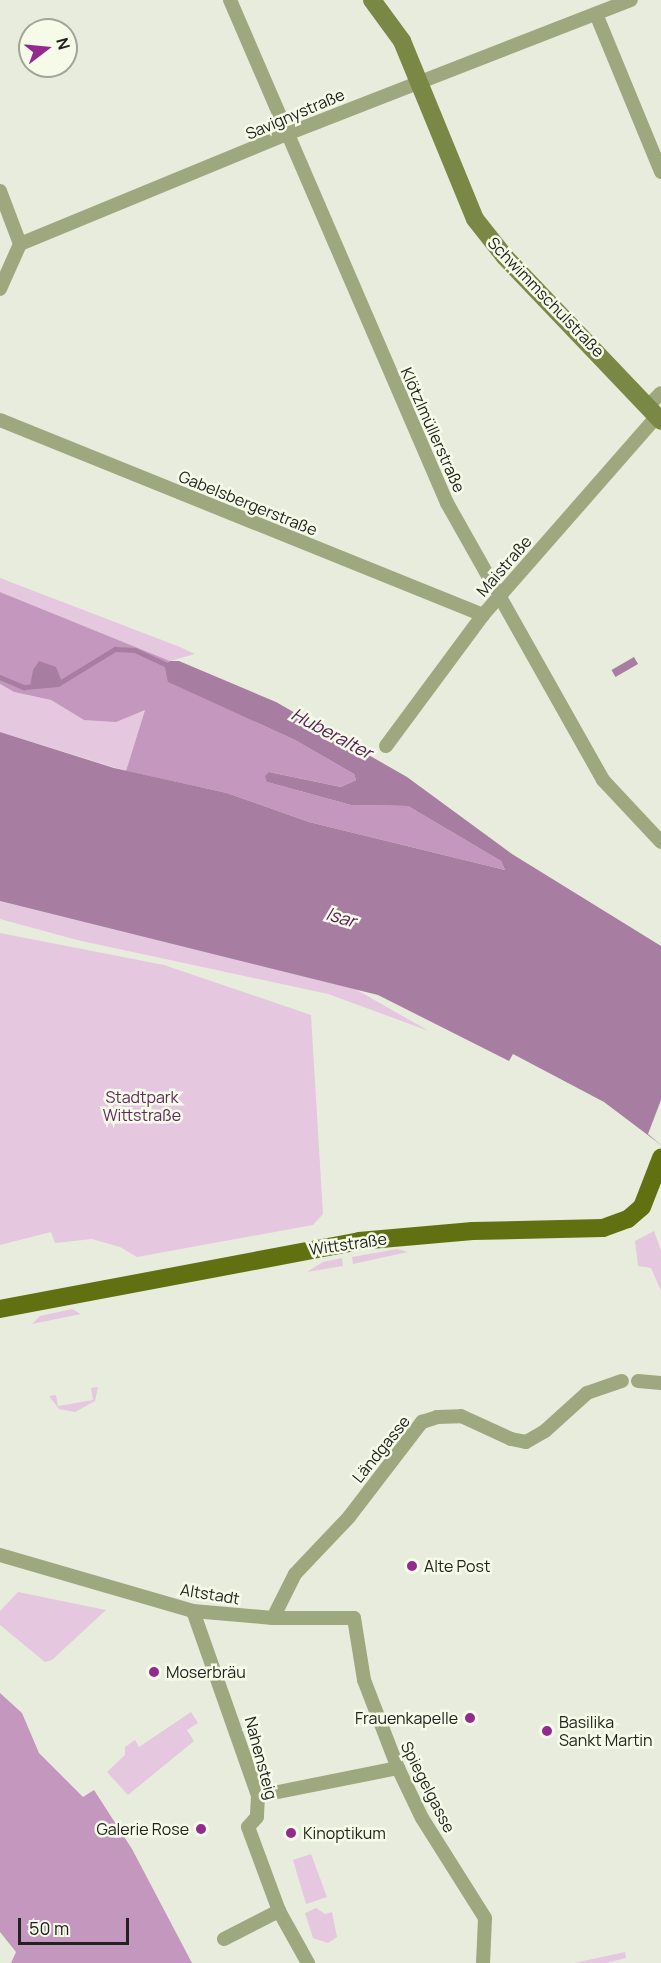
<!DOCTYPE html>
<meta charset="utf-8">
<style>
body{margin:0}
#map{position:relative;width:661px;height:1963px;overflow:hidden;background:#e8ecdc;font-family:Manrope,sans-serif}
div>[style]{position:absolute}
.green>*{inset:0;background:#e5c7e0}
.forest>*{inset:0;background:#c498be}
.water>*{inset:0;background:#a87da2;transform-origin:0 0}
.pier>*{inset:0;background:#e8ecdc}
.stream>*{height:4.5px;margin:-2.25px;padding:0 2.25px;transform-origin:2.25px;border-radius:2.25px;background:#a87da2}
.street>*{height:14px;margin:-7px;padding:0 7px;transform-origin:7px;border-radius:7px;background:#9ea87e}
.secondary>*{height:18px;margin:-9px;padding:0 9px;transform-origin:9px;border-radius:9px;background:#7a8846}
.primary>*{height:18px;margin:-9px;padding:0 9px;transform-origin:9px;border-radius:9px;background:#617011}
.dots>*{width:16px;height:16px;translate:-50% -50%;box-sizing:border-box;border:3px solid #f5fae9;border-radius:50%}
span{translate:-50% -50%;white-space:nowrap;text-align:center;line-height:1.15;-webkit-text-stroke:5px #f5fae9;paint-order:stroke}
.street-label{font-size:16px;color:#22231e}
.park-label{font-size:16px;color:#602a5c}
.poi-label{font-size:16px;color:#22231e}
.left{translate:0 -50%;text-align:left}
.right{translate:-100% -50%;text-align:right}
.water-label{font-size:18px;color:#582253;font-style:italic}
.north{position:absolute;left:18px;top:18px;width:60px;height:60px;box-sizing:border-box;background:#f5fae9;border:2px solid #a1a498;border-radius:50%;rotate:74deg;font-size:16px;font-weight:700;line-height:24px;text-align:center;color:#22231e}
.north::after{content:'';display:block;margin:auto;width:21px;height:27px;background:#942a8d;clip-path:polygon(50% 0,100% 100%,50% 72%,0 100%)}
.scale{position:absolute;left:18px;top:1918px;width:111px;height:27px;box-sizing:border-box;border:3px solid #22231e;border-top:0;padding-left:8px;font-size:18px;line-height:21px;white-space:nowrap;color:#22231e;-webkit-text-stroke:4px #f5fae9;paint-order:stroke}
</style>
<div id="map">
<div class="green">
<i style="clip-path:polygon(0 578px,180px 647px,195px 654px,170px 661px,0 592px)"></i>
<i style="clip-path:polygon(0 684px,14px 692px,51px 700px,84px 720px,145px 710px,126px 771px,0 732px)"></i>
<i style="clip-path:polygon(0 901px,355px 989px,429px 1031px,328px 994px,77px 940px,0 919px)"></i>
<i style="clip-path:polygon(0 933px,164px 965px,311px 1015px,323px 1214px,313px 1225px,137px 1257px,120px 1247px,92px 1239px,55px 1243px,51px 1232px,0 1245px)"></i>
<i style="clip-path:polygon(654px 1231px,661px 1251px,661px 1291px,651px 1268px,638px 1266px,635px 1241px)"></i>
<i style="clip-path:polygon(397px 1249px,408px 1252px,353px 1264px,352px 1257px)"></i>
<i style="clip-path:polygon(342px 1258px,343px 1266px,307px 1272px,323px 1262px)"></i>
<i style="clip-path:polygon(72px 1309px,81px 1314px,32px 1324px,40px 1316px)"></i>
<i style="clip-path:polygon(98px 1387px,95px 1401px,75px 1412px,59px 1409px,49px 1396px,56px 1395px,58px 1406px,93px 1400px,91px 1388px)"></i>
<i style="clip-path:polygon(18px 1592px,106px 1610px,52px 1660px,45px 1662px,0 1625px,0 1611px)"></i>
<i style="clip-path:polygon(191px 1712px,198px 1723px,187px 1730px,194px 1741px,128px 1795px,107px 1772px,125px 1755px,125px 1747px,135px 1740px,139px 1747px)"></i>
<i style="clip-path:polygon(311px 1854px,327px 1897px,306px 1904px,293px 1860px)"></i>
<i style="clip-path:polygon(316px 1908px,325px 1914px,332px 1912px,337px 1937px,328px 1943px,313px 1938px,305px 1913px)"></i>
<i style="clip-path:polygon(625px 1952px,626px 1958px,606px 1963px,574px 1963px)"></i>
</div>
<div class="forest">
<i style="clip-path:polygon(0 592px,170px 661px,164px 664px,169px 682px,295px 740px,354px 774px,356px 780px,341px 787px,269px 772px,267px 782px,351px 805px,408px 806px,501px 861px,505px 870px,309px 822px,227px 793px,126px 771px,145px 710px,116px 722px,84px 720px,51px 700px,14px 692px,0 684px)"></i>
<i style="clip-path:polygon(0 1693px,22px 1713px,39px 1753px,83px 1797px,94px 1790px,132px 1849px,192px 1963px,11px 1963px,16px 1952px,0 1932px)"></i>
</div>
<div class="water">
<i style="left:634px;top:657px;width:8px;height:26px;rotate:60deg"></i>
<i style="clip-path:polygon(39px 661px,56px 667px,62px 682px,30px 687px,33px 670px)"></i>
<i style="clip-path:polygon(170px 661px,179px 661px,276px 702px,407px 777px,512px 854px,661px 946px,661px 1145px,604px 1102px,513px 1054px,509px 1061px,378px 995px,0 901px,0 732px,114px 768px,227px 793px,309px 822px,505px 870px,501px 861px,408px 806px,351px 805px,267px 782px,265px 776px,269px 772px,341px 787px,356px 780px,354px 774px,295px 740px,168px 682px,164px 664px)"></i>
</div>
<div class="pier">
<i style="clip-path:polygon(661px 1100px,661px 1145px,648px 1134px)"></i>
</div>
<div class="stream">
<i style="left:0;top:677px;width:26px;rotate:23deg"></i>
<i style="left:24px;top:687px;width:34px;rotate:-5deg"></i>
<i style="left:58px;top:684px;width:67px;rotate:-31.6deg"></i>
<i style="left:115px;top:649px;width:20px;rotate:3deg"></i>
<i style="left:135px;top:650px;width:38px;rotate:25deg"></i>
</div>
<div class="street">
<i style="left:230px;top:0;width:548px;rotate:66.66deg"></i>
<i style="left:447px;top:503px;width:318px;rotate:60.6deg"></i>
<i style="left:603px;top:780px;width:85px;rotate:46.9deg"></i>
<i style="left:596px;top:14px;width:171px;rotate:67.6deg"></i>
<i style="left:0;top:191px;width:57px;rotate:69.3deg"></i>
<i style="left:0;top:289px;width:49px;rotate:-66deg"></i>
<i style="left:20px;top:244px;width:289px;rotate:-22.4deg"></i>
<i style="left:287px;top:134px;width:369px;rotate:-21.3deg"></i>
<i style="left:648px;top:406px;width:18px;rotate:-45deg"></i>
<i style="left:0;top:420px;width:521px;rotate:21.99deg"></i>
<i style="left:386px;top:746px;width:163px;rotate:-53.5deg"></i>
<i style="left:483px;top:615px;width:264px;rotate:-48.8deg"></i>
<i style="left:638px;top:1381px;width:23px;rotate:5deg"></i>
<i style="left:0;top:1555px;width:201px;rotate:16.2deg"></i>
<i style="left:193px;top:1611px;width:80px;rotate:5deg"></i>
<i style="left:273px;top:1618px;width:81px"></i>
<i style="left:354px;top:1618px;width:63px;rotate:80.8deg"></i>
<i style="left:364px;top:1680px;width:94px;rotate:68.9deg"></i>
<i style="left:398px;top:1768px;width:55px;rotate:64.4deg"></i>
<i style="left:422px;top:1818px;width:118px;rotate:57.8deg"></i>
<i style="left:485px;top:1918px;width:45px;rotate:92.5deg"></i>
<i style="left:193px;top:1611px;width:196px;rotate:70.6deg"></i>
<i style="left:258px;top:1796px;width:21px;rotate:93deg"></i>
<i style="left:257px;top:1817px;width:13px;rotate:132deg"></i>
<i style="left:248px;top:1827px;width:90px;rotate:69.7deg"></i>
<i style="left:279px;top:1911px;width:60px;rotate:60.9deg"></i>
<i style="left:273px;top:1618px;width:49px;rotate:-63.4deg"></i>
<i style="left:295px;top:1574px;width:79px;rotate:-46.5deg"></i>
<i style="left:349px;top:1517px;width:120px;rotate:-52.5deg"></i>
<i style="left:422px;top:1422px;width:16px;rotate:-18deg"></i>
<i style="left:437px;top:1417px;width:24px;rotate:-2deg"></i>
<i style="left:461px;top:1416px;width:55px;rotate:24.7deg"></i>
<i style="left:511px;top:1439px;width:15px;rotate:11deg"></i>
<i style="left:526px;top:1442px;width:22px;rotate:-30deg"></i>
<i style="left:545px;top:1431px;width:57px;rotate:-42.1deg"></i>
<i style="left:587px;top:1393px;width:37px;rotate:-19deg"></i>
<i style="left:258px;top:1796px;width:143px;rotate:-11.3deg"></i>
<i style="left:224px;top:1939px;width:62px;rotate:-27deg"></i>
</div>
<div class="secondary">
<i style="left:372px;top:0;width:51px;rotate:53.8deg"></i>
<i style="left:402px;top:41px;width:192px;rotate:67.7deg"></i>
<i style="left:475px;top:219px;width:48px;rotate:51.7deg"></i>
<i style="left:505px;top:257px;width:226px;rotate:46.4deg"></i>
</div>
<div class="primary">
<i style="left:0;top:1309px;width:365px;rotate:-10.7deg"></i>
<i style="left:359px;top:1241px;width:114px;rotate:-5deg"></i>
<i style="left:473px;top:1231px;width:130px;rotate:-1.3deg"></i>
<i style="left:603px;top:1228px;width:27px;rotate:-20deg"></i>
<i style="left:628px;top:1219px;width:18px;rotate:-41deg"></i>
<i style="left:642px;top:1207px;width:53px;rotate:-68.8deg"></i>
</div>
<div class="dots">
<i style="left:412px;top:1566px;background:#942a8d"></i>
<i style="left:154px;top:1672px;background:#942a8d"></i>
<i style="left:470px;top:1718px;background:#942a8d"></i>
<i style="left:547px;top:1731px;background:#942a8d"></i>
<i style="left:201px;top:1829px;background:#942a8d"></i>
<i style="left:291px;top:1833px;background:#942a8d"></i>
</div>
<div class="street-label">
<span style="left:295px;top:114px;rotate:-23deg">Savignystraße</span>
<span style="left:546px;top:297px;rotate:46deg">Schwimmschulstraße</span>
<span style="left:433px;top:430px;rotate:66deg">Klötzlmüllerstraße</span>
<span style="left:248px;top:503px;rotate:22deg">Gabelsbergerstraße</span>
<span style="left:504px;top:566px;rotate:-49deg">Maistraße</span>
<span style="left:348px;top:1244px;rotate:-8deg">Wittstraße</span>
<span style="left:381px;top:1449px;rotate:-51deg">Ländgasse</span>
<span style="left:210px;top:1594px;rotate:9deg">Altstadt</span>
<span style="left:261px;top:1758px;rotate:75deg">Nahensteig</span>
<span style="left:428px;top:1787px;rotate:63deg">Spiegelgasse</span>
</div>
<div class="park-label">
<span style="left:142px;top:1106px">Stadtpark<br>Wittstraße</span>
</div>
<div class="poi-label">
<span class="left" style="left:424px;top:1566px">Alte Post</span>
<span class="left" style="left:166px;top:1672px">Moserbräu</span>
<span class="right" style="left:458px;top:1718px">Frauenkapelle</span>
<span class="left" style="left:559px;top:1731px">Basilika<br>Sankt Martin</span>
<span class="right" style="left:189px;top:1829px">Galerie Rose</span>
<span class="left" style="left:303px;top:1833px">Kinoptikum</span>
</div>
<div class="water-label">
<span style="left:332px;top:733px;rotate:28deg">Huberalter</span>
<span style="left:341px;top:917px;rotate:17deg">Isar</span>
</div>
<div class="north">N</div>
<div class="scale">50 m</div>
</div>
